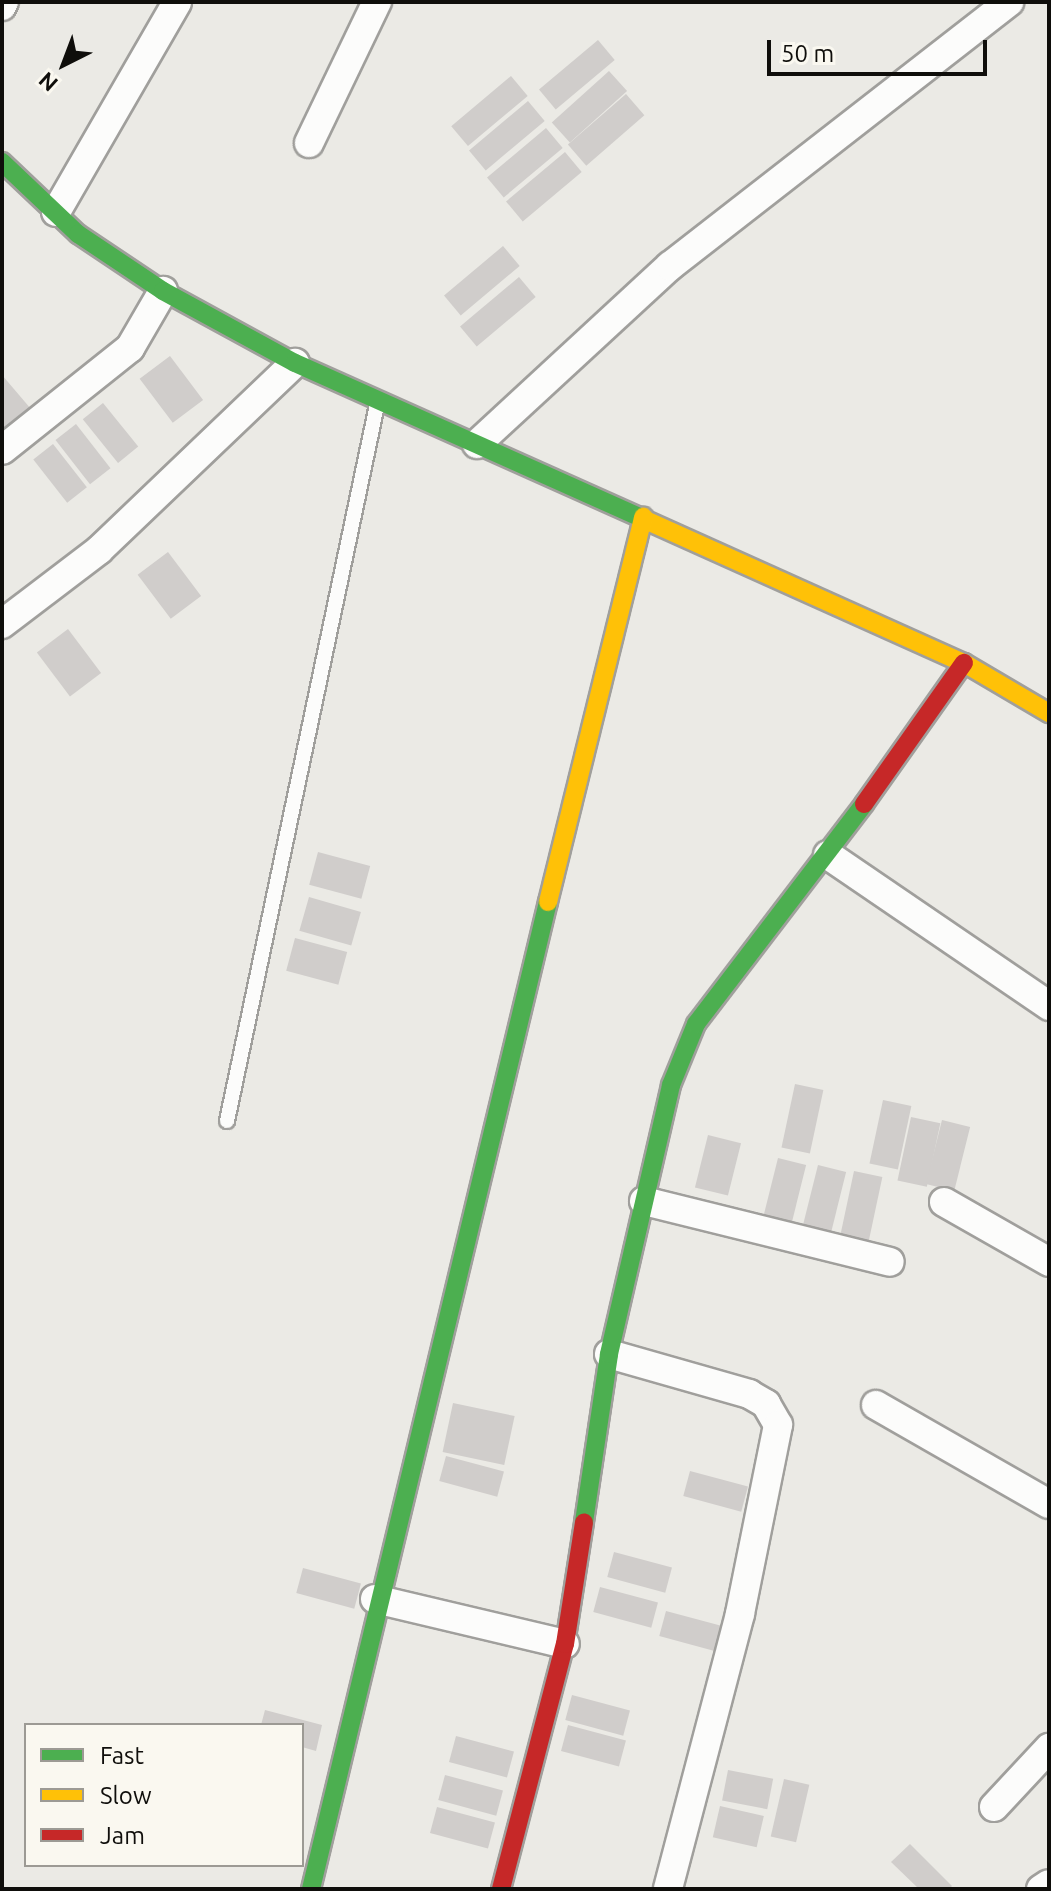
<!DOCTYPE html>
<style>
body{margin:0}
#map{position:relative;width:1051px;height:1891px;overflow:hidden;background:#ebeae5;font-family:Ubuntu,sans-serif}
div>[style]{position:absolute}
.building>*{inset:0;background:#d0cdcb;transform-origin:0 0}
.roads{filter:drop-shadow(2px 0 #a09f9c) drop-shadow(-2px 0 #a09f9c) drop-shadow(0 2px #a09f9c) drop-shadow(0 -2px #a09f9c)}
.lane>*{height:14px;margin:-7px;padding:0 7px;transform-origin:7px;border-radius:7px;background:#fcfcfb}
.street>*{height:28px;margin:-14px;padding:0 14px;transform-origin:14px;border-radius:14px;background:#fcfcfb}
.fast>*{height:18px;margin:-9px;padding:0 9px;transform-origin:9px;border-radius:9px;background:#4caf50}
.slow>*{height:18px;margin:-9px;padding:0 9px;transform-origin:9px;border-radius:9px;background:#ffc107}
.jam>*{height:18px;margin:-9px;padding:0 9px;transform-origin:9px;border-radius:9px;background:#c62828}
span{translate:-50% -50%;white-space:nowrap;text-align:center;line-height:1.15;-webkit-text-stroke:6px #faf8f0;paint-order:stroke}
.frame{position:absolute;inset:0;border:4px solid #0f0e0b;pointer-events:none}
.legend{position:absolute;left:24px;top:1723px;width:280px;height:144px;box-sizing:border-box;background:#faf8f0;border:2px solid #9c9a94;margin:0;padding:10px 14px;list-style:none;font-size:24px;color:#0f0e0b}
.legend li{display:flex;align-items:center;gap:16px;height:40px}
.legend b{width:40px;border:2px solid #9c9a94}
.north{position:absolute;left:24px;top:24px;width:80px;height:80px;-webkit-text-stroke:6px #faf8f0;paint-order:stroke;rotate:222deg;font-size:22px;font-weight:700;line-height:32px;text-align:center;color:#0f0e0b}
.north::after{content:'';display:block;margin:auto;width:28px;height:36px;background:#0f0e0b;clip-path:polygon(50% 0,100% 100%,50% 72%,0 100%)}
.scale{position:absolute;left:767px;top:40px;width:220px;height:36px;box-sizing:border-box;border:4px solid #0f0e0b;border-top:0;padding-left:10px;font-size:24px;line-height:28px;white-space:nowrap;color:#0f0e0b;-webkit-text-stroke:6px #faf8f0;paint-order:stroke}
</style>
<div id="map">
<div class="building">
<i style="left:598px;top:40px;width:26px;height:77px;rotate:50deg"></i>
<i style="left:609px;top:71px;width:27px;height:77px;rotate:48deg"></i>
<i style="left:511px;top:76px;width:26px;height:78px;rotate:50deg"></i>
<i style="left:626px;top:94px;width:28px;height:77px;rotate:49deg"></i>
<i style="left:528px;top:101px;width:26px;height:77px;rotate:50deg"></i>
<i style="left:546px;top:128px;width:26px;height:77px;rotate:50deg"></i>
<i style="left:565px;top:152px;width:26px;height:77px;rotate:50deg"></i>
<i style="left:503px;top:246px;width:26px;height:77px;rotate:50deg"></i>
<i style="left:519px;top:277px;width:26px;height:77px;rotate:50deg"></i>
<i style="left:170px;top:356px;width:55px;height:38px;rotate:53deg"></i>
<i style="clip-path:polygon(2px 375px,31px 409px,2px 435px)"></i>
<i style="left:103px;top:403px;width:56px;height:26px;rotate:51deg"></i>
<i style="left:76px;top:424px;width:56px;height:26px;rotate:52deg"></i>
<i style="left:53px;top:444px;width:55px;height:25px;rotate:52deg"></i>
<i style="left:168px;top:552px;width:55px;height:38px;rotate:53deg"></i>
<i style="left:68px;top:629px;width:55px;height:39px;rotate:53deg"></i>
<i style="left:318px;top:852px;width:54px;height:34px;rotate:15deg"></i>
<i style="left:309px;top:897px;width:54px;height:35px;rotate:16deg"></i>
<i style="left:295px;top:938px;width:54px;height:34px;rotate:15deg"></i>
<i style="left:795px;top:1084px;width:29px;height:65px;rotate:12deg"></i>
<i style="left:883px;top:1100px;width:29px;height:65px;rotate:12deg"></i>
<i style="left:911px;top:1117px;width:30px;height:65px;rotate:12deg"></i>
<i style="left:942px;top:1120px;width:29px;height:66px;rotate:14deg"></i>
<i style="left:708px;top:1135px;width:34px;height:54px;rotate:14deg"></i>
<i style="left:778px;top:1158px;width:29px;height:66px;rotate:14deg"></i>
<i style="left:818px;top:1165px;width:29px;height:66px;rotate:14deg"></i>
<i style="left:854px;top:1171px;width:29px;height:65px;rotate:12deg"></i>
<i style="left:453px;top:1403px;width:63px;height:50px;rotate:12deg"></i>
<i style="left:446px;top:1456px;width:60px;height:26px;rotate:15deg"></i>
<i style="left:690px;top:1471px;width:60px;height:26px;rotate:15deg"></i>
<i style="left:614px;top:1552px;width:60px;height:26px;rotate:15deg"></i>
<i style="left:303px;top:1568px;width:60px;height:26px;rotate:15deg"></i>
<i style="left:600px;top:1587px;width:60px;height:26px;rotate:15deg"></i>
<i style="left:666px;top:1611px;width:60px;height:26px;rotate:15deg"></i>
<i style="left:572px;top:1695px;width:60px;height:26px;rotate:15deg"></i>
<i style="clip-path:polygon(265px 1710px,322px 1725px,316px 1751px,302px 1747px,302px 1725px,261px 1725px)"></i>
<i style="left:568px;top:1725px;width:60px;height:27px;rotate:15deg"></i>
<i style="left:456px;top:1736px;width:60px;height:27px;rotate:15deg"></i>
<i style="left:728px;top:1770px;width:46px;height:31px;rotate:11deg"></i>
<i style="left:445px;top:1775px;width:60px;height:26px;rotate:15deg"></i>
<i style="left:784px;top:1779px;width:26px;height:59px;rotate:13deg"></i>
<i style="left:720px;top:1806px;width:45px;height:32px;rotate:13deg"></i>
<i style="left:437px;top:1807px;width:60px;height:27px;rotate:15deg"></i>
<i style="clip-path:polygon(910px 1844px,952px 1886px,949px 1889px,919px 1889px,891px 1862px)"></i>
</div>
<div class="roads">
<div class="lane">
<i style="left:227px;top:1121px;width:732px;rotate:-78.17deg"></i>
</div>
<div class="street">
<i style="left:2px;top:6px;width:4px;rotate:-63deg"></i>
<i style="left:309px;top:143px;width:157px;rotate:-64.3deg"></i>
<i style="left:56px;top:212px;width:242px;rotate:-60deg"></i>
<i style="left:477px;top:444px;width:263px;rotate:-42.7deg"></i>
<i style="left:670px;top:266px;width:430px;rotate:-37.9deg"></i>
<i style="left:2px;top:450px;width:164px;rotate:-38.6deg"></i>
<i style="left:130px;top:348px;width:66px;rotate:-59.9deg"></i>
<i style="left:2px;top:624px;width:122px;rotate:-37.3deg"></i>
<i style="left:99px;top:550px;width:271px;rotate:-43.7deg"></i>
<i style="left:828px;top:855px;width:268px;rotate:34.3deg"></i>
<i style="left:644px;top:1201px;width:253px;rotate:13.9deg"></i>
<i style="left:944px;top:1202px;width:121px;rotate:29.7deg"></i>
<i style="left:609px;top:1354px;width:146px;rotate:15.9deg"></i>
<i style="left:749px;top:1394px;width:20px;rotate:30deg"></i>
<i style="left:766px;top:1404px;width:24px;rotate:60deg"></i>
<i style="left:778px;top:1425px;width:193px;rotate:101.4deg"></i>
<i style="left:740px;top:1614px;width:284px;rotate:104.7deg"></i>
<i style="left:876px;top:1405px;width:199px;rotate:29.8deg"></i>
<i style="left:375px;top:1599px;width:195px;rotate:13.3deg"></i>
<i style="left:994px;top:1807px;width:81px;rotate:-47deg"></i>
<i style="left:1041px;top:1889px;width:9px;rotate:-32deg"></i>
</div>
<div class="fast">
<i style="left:2px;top:162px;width:105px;rotate:43.5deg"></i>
<i style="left:78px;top:234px;width:102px;rotate:33.8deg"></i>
<i style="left:163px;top:291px;width:150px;rotate:28.6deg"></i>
<i style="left:295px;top:363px;width:381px;rotate:24.1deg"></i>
<i style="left:584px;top:1522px;width:170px;rotate:-81.5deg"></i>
<i style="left:609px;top:1354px;width:276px;rotate:-77deg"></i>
<i style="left:671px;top:1085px;width:66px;rotate:-67.7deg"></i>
<i style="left:696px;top:1024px;width:277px;rotate:-52.6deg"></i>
<i style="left:311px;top:1889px;width:1015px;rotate:-76.5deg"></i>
</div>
<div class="slow">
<i style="left:643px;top:519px;width:352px;rotate:24.2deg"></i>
<i style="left:964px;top:663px;width:99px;rotate:30.5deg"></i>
<i style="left:548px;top:902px;width:397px;rotate:-76.1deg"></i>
</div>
<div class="jam">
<i style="left:864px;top:804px;width:173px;rotate:-54.7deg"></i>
<i style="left:501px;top:1889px;width:253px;rotate:-75.4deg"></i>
<i style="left:565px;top:1644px;width:123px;rotate:-81.1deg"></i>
</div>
</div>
<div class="frame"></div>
<ul class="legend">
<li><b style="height:10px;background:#4caf50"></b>Fast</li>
<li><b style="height:10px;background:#ffc107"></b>Slow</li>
<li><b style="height:10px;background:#c62828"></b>Jam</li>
</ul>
<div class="north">N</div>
<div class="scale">50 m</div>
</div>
